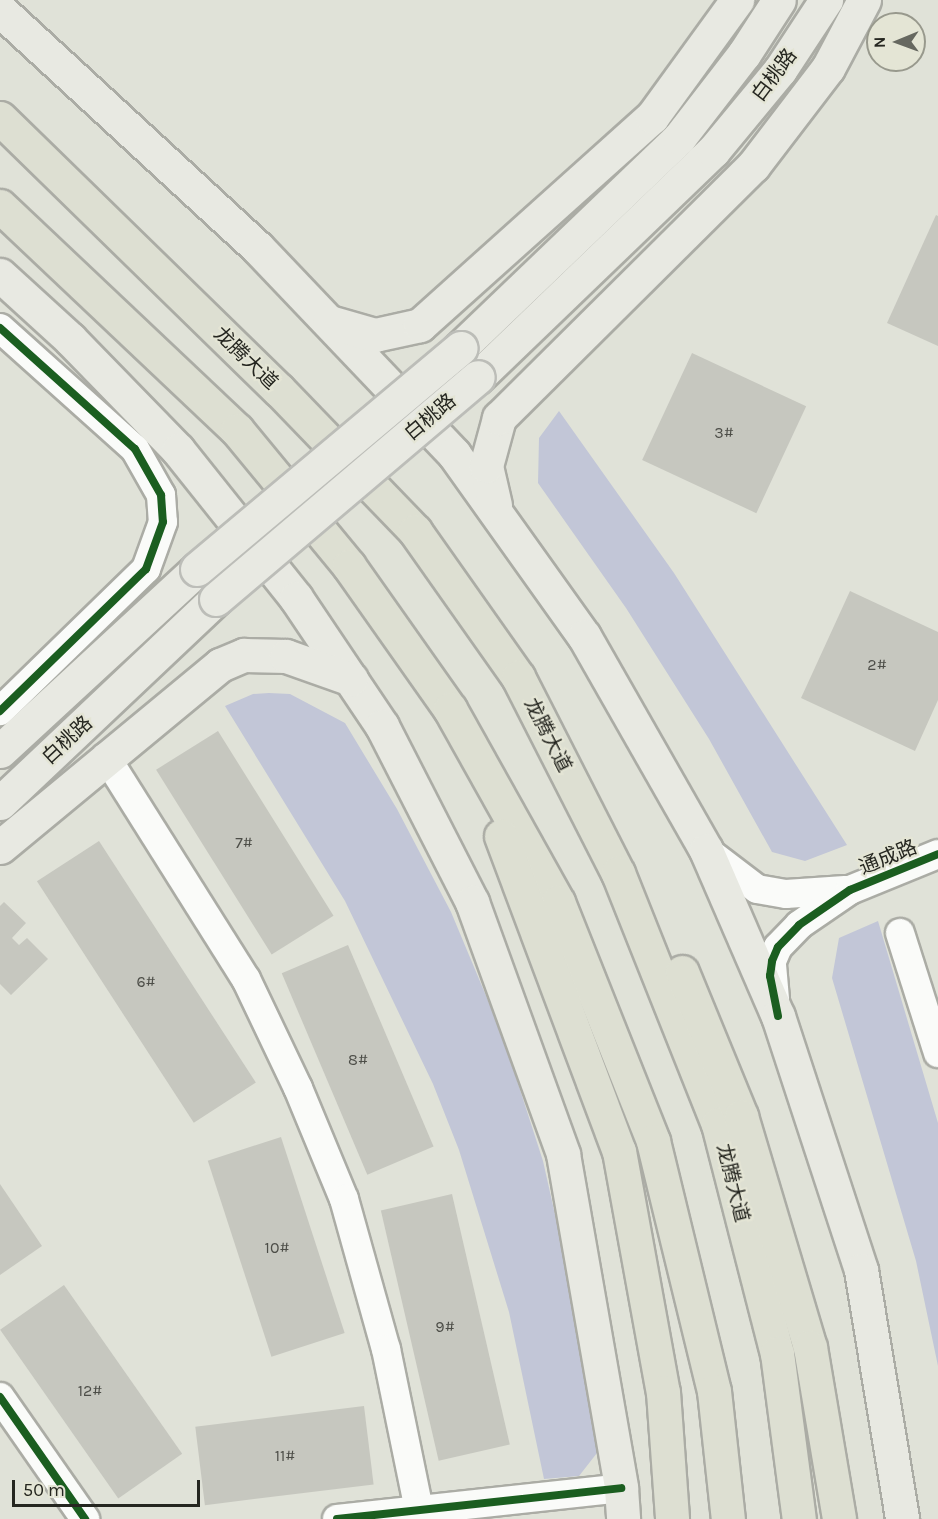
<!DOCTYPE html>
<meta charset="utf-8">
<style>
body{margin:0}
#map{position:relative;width:938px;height:1519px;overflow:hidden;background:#e0e2d8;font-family:Karla,"Noto Sans SC",sans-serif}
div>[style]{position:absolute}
.green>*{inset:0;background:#c2c6d7}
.building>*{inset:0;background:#c6c7bf;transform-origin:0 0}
.roads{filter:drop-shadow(2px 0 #abaca5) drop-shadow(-2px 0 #abaca5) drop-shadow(0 2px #abaca5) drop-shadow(0 -2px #abaca5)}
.minor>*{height:28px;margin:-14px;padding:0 14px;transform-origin:14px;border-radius:14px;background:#fafbf9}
.major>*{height:33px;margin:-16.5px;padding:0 16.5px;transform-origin:16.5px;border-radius:16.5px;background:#e8e9e2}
.highway>*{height:33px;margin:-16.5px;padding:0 16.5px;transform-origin:16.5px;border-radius:16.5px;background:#dddfd2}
.bridges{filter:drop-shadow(2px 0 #bcbdb8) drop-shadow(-2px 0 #bcbdb8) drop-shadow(0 2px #bcbdb8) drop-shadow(0 -2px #bcbdb8)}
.major-bridge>*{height:33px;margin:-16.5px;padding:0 16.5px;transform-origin:16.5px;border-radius:16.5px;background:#e8e9e2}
.cycleway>*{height:8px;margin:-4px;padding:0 4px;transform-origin:4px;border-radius:4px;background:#1b5e20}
span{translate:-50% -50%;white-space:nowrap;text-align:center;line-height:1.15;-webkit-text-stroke:4.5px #e4e5d5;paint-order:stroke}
.number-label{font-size:16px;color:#4d4e48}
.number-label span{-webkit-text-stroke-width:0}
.street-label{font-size:20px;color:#252620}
.north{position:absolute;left:866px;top:12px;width:60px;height:60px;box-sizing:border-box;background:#e4e5d5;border:2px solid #98998d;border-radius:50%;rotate:269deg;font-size:16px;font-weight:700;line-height:24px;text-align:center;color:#252620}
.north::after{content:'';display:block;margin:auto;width:21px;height:27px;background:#666860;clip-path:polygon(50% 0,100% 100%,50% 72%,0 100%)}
.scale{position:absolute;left:12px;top:1480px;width:188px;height:27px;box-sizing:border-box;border:3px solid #252620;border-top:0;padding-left:8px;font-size:18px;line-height:21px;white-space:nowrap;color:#252620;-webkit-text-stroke:4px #e4e5d5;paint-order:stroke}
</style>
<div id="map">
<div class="green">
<i style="clip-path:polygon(559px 411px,674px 573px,847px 845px,805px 861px,772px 852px,709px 739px,626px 608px,538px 483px,539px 438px)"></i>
<i style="clip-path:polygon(269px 693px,290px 694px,345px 723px,397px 809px,451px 912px,502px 1034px,543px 1161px,576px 1308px,597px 1453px,579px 1476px,544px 1479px,509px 1312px,459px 1150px,433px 1084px,345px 901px,225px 706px,253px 694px)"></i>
<i style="clip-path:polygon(878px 921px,938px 1123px,938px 1366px,916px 1261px,832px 978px,839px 938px)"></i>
</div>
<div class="building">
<i style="clip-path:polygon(936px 215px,938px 216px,938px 346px,887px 323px)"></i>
<i style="left:692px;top:353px;width:126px;height:118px;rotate:25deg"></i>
<i style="clip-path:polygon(850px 591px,938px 632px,938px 700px,915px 751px,801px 698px)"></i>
<i style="left:218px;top:731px;width:218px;height:73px;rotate:58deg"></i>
<i style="left:99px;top:841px;width:288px;height:74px;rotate:57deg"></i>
<i style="clip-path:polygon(4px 902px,26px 923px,12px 938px,19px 945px,27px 938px,48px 959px,11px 995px,0 984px,0 906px)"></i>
<i style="left:348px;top:945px;width:219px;height:72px;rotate:67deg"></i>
<i style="left:281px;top:1137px;width:206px;height:77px;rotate:72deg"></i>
<i style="clip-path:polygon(0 1184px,42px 1246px,0 1275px)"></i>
<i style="left:452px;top:1194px;width:257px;height:73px;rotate:77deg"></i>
<i style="left:64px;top:1285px;width:206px;height:78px;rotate:55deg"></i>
<i style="left:364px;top:1406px;width:79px;height:170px;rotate:83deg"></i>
</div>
<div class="roads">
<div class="minor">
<i style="left:0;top:328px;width:181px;rotate:41.9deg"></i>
<i style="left:135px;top:449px;width:53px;rotate:60.5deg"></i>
<i style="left:161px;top:495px;width:27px;rotate:86deg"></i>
<i style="left:163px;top:522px;width:50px;rotate:109.9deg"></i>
<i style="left:146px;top:569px;width:204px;rotate:135.8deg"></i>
<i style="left:106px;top:757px;width:262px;rotate:57.8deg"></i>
<i style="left:246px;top:979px;width:121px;rotate:64.5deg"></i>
<i style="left:298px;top:1088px;width:120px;rotate:67.5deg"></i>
<i style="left:344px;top:1199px;width:156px;rotate:74.4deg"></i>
<i style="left:386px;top:1349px;width:174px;rotate:78.4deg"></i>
<i style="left:706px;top:850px;width:64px;rotate:37.4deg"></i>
<i style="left:757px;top:889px;width:29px;rotate:10deg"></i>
<i style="left:786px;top:894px;width:59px;rotate:-3.9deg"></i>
<i style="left:900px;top:933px;width:126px;rotate:72.4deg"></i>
<i style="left:775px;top:999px;width:38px;rotate:-95deg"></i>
<i style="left:772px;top:961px;width:15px;rotate:-67deg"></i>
<i style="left:778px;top:947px;width:30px;rotate:-46deg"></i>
<i style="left:799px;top:925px;width:62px;rotate:-34.5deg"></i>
<i style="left:850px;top:890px;width:95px;rotate:-22.2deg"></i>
<i style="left:0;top:1397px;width:149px;rotate:55.1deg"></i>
<i style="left:337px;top:1519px;width:286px;rotate:-6.2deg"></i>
</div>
<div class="major">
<i style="left:0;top:10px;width:350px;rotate:42.7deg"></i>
<i style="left:257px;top:247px;width:286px;rotate:46.4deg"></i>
<i style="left:454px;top:454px;width:224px;rotate:54.5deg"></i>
<i style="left:584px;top:636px;width:246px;rotate:60.3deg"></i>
<i style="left:706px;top:850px;width:181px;rotate:66.6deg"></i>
<i style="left:778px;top:1016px;width:267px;rotate:71.9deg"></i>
<i style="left:861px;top:1270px;width:252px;rotate:80.6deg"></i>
<i style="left:0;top:275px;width:95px;rotate:42.4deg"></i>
<i style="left:70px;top:339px;width:155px;rotate:45.8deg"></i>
<i style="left:178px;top:450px;width:189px;rotate:51.4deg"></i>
<i style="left:296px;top:598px;width:154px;rotate:56.1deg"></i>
<i style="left:382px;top:726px;width:198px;rotate:62.9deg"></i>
<i style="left:472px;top:902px;width:268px;rotate:70.1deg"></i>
<i style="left:563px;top:1154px;width:339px;rotate:80.1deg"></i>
<i style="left:621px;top:1488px;width:31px;rotate:86deg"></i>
<i style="left:329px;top:322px;width:48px;rotate:15.8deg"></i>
<i style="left:375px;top:335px;width:46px;rotate:-12.5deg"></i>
<i style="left:420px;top:325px;width:312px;rotate:-41.9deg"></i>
<i style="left:652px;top:117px;width:145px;rotate:-54deg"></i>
<i style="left:460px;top:348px;width:303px;rotate:-43.8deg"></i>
<i style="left:679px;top:138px;width:106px;rotate:-52.3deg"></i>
<i style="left:744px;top:54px;width:64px;rotate:-57.1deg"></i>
<i style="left:478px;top:377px;width:326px;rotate:-43.9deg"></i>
<i style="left:713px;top:151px;width:105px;rotate:-50.4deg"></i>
<i style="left:780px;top:70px;width:84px;rotate:-56.7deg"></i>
<i style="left:495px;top:505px;width:40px;rotate:-103deg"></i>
<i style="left:486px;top:466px;width:50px;rotate:-74.8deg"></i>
<i style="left:499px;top:418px;width:358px;rotate:-44.8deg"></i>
<i style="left:753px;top:166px;width:123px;rotate:-52.6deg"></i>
<i style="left:828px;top:68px;width:77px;rotate:-62.1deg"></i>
<i style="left:0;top:751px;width:268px;rotate:-42.7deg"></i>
<i style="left:0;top:803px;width:297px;rotate:-43.4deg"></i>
<i style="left:0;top:847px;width:286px;rotate:-39.6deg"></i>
<i style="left:220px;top:665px;width:26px;rotate:-23deg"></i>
<i style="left:244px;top:655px;width:42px;rotate:1.4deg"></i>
<i style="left:286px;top:656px;width:69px;rotate:19.5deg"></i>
</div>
<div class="highway">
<i style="left:0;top:118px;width:390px;rotate:44.3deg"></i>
<i style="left:279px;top:390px;width:196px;rotate:46deg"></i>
<i style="left:415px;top:531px;width:179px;rotate:54.8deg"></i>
<i style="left:518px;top:677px;width:220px;rotate:63deg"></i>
<i style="left:618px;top:873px;width:270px;rotate:68.3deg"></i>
<i style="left:718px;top:1124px;width:236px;rotate:75.6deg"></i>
<i style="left:777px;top:1353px;width:167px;rotate:82.5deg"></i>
<i style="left:0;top:206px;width:326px;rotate:43.4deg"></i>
<i style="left:237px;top:430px;width:176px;rotate:50.5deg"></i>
<i style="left:349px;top:566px;width:175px;rotate:54.8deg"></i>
<i style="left:450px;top:709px;width:221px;rotate:60.8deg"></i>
<i style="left:558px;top:902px;width:257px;rotate:68.3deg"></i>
<i style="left:653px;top:1141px;width:257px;rotate:76.3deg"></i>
<i style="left:714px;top:1391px;width:129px;rotate:83.8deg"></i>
<i style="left:501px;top:836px;width:336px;rotate:69.5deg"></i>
<i style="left:619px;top:1151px;width:245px;rotate:79.7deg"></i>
<i style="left:663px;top:1392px;width:127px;rotate:85.9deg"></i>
<i style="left:682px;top:972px;width:156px;rotate:67.7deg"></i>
<i style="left:741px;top:1116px;width:241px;rotate:73.4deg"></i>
<i style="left:810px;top:1347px;width:174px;rotate:80.4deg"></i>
</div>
</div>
<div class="bridges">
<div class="major-bridge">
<i style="left:197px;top:569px;width:344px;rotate:-40deg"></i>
<i style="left:216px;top:599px;width:343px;rotate:-40.3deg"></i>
</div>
</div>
<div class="cycleway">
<i style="left:0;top:328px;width:181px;rotate:41.9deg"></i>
<i style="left:135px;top:449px;width:53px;rotate:60.5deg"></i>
<i style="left:161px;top:495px;width:27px;rotate:86deg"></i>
<i style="left:163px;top:522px;width:50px;rotate:109.9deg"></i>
<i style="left:146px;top:569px;width:204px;rotate:135.8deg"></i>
<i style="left:778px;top:1016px;width:41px;rotate:-101.3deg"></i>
<i style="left:770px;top:976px;width:15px;rotate:-82deg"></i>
<i style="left:772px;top:961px;width:15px;rotate:-67deg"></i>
<i style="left:778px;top:947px;width:30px;rotate:-46deg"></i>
<i style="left:799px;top:925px;width:62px;rotate:-34.5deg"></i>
<i style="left:850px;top:890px;width:95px;rotate:-22.2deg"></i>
<i style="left:0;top:1397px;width:149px;rotate:55.1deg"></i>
<i style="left:337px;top:1519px;width:286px;rotate:-6.2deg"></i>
</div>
<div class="number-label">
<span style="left:724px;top:433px">3#</span>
<span style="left:877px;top:665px">2#</span>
<span style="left:244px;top:843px">7#</span>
<span style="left:146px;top:982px">6#</span>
<span style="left:358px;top:1060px">8#</span>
<span style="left:277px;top:1248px">10#</span>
<span style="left:445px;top:1327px">9#</span>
<span style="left:90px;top:1391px">12#</span>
<span style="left:285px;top:1456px">11#</span>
</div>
<div class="street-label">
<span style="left:774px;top:75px;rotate:-53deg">白桃路</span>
<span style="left:246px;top:358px;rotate:44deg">龙腾大道</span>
<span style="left:430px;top:417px;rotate:-40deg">白桃路</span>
<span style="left:548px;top:735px;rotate:63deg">龙腾大道</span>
<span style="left:67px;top:740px;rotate:-43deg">白桃路</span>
<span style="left:888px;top:857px;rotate:-22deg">通成路</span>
<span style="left:733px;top:1183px;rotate:76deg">龙腾大道</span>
</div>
<div class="north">N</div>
<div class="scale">50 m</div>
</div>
